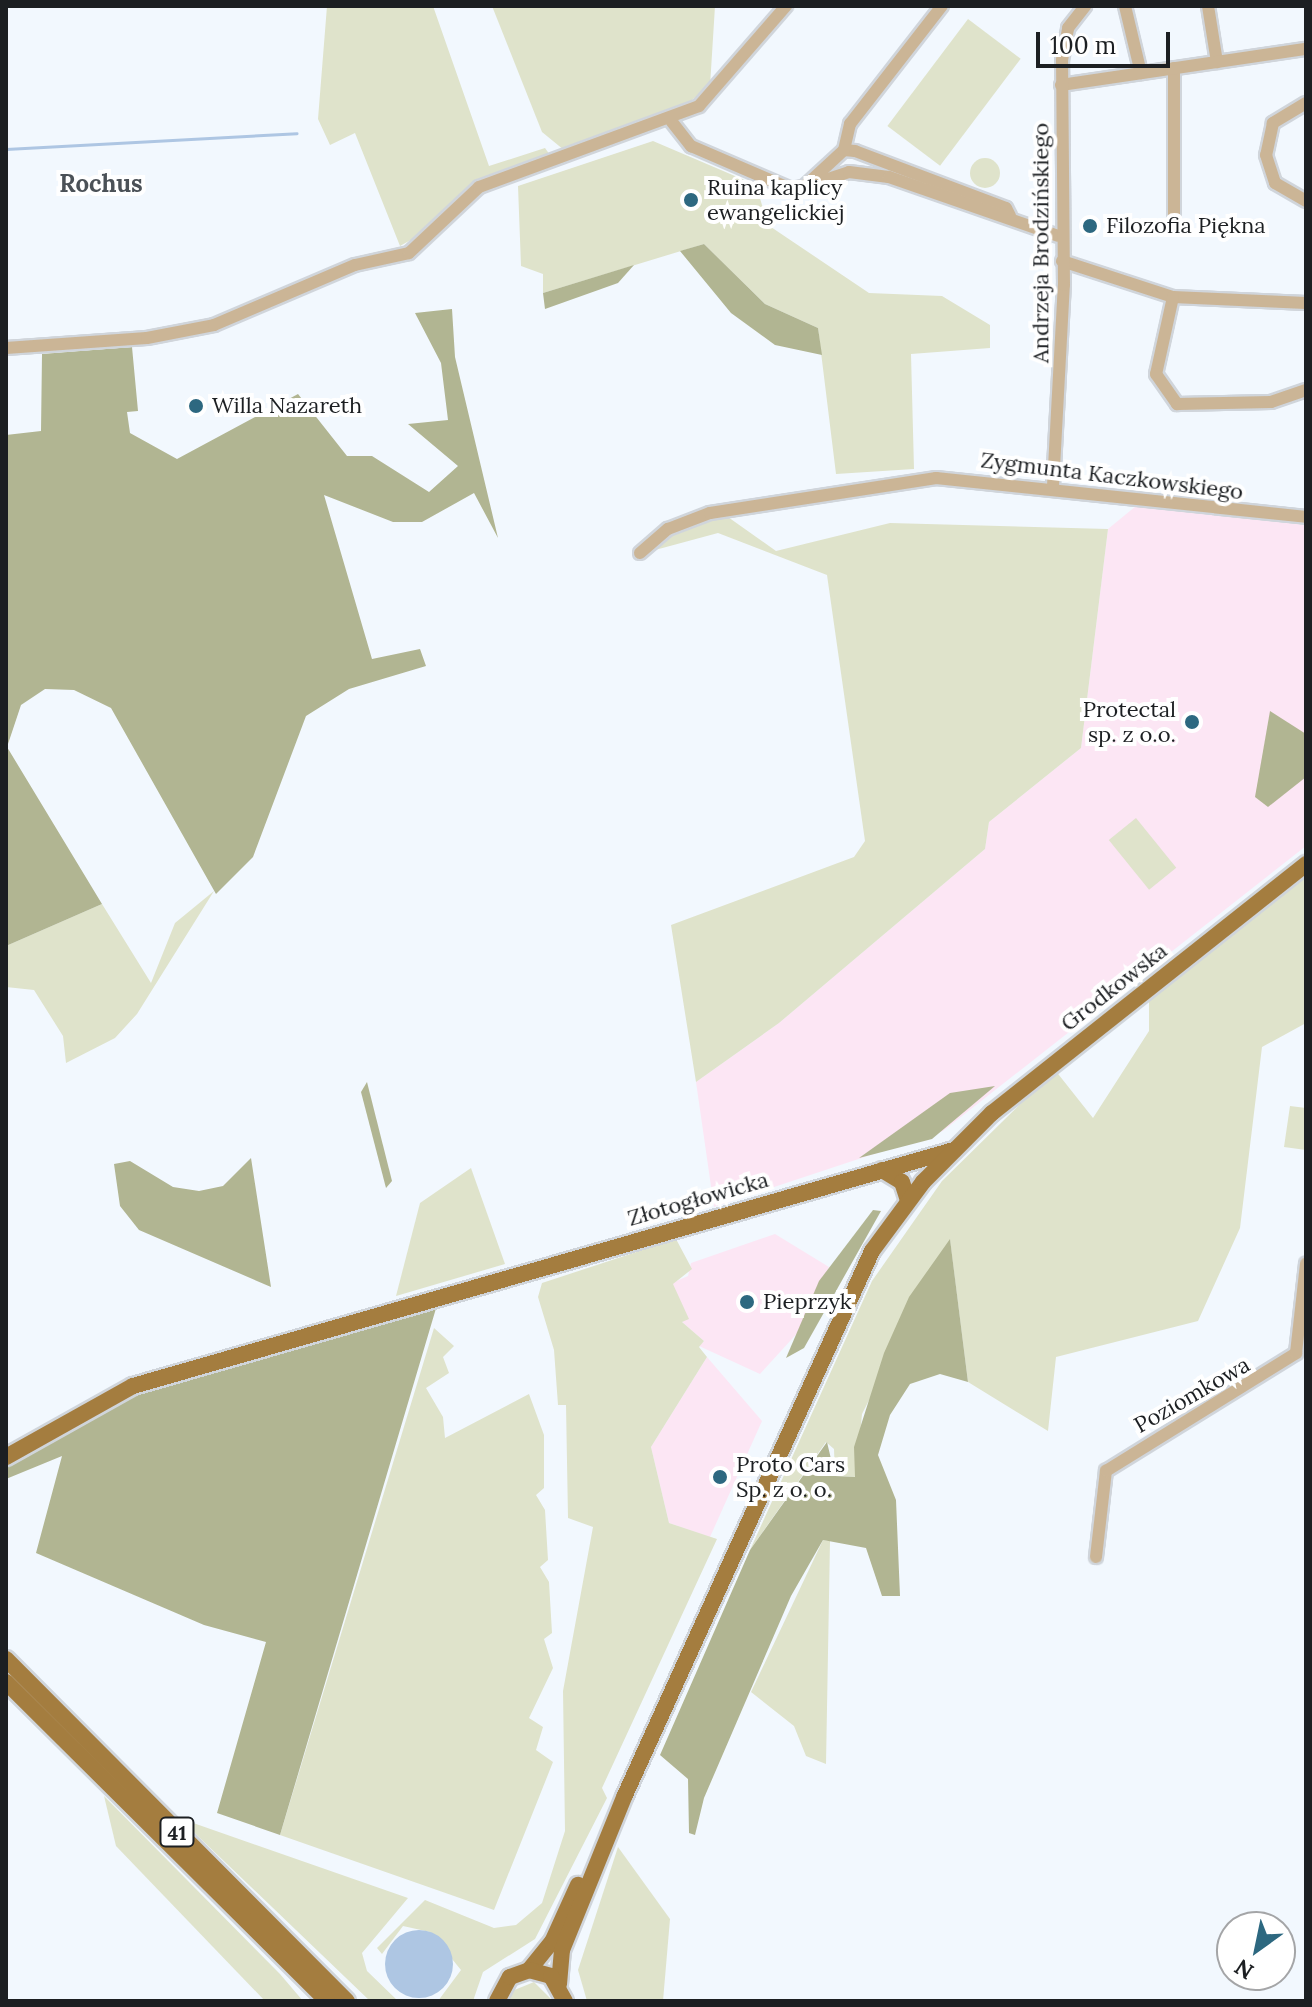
<!DOCTYPE html>
<meta charset="utf-8">
<style>
body{margin:0}
#map{position:relative;width:1312px;height:2007px;overflow:hidden;background:#f2f8fe;font-family:Lora,serif}
div>[style]{position:absolute}
.commercial>*{inset:0;background:#fce6f4}
.green>*{inset:0;background:#dfe3cb;transform-origin:0 0}
.round{border-radius:50%}
.forest>*{inset:0;background:#b1b592}
.water>*{inset:0;background:#aec6e3}
.stream>*{height:3px;margin:-1.5px;padding:0 1.5px;transform-origin:1.5px;border-radius:1.5px;background:#aec6e3}
.roads{filter:drop-shadow(2px 0 #d0d5db) drop-shadow(-2px 0 #d0d5db) drop-shadow(0 2px #d0d5db) drop-shadow(0 -2px #d0d5db)}
.minor>*{height:12px;margin:-6px;padding:0 6px;transform-origin:6px;border-radius:6px;background:#cbb596}
.major>*{height:16px;margin:-8px;padding:0 8px;transform-origin:8px;border-radius:8px;background:#a47d3f}
.dots>*{width:22px;height:22px;translate:-50% -50%;box-sizing:border-box;border:4px solid #fff;border-radius:50%}
span{translate:-50% -50%;white-space:nowrap;text-align:center;line-height:1.15;-webkit-text-stroke:8px #fff;paint-order:stroke}
.shield-label span{padding:2px 6px;background:#fff;border:2px solid;border-radius:6px;-webkit-text-stroke-width:0}
.shield-label{font-size:20px;color:#1c1f22;font-weight:700}
.poi-label{font-size:22px;color:#1c1f22}
.left{translate:0 -50%;text-align:left}
.right{translate:-100% -50%;text-align:right}
.street-label{font-size:22px;color:#1c1f22}
.neighbourhood-label{font-size:24px;color:#4b5157;font-weight:700}
.frame{position:absolute;inset:0;border:8px solid #1c1f22;pointer-events:none}
.north{position:absolute;left:1216px;top:1911px;width:80px;height:80px;box-sizing:border-box;background:#fff;border:2px solid #a4a5a7;border-radius:50%;rotate:213deg;font-size:22px;font-weight:700;line-height:32px;text-align:center;color:#1c1f22}
.north::after{content:'';display:block;margin:auto;width:28px;height:36px;background:#2d6880;clip-path:polygon(50% 0,100% 100%,50% 72%,0 100%)}
.scale{position:absolute;left:1036px;top:32px;width:134px;height:36px;box-sizing:border-box;border:4px solid #1c1f22;border-top:0;padding-left:10px;font-size:24px;line-height:28px;white-space:nowrap;color:#1c1f22;-webkit-text-stroke:6px #fff;paint-order:stroke}
</style>
<div id="map">
<div class="commercial">
<i style="clip-path:polygon(1136px 506px,1306px 525px,1306px 846px,943px 1131px,714px 1207px,696px 1082px,779px 1023px,985px 849px,989px 822px,1081px 748px,1108px 529px)"></i>
<i style="clip-path:polygon(775px 1234px,829px 1267px,801px 1329px,760px 1374px,699px 1346px,704px 1341px,682px 1322px,688px 1318px,672px 1283px,688px 1276px,691px 1263px)"></i>
<i style="clip-path:polygon(707px 1357px,762px 1421px,710px 1537px,669px 1523px,651px 1447px)"></i>
</div>
<div class="green">
<i style="clip-path:polygon(327px 6px,433px 6px,489px 166px,545px 148px,550px 155px,476px 180px,432px 228px,400px 246px,355px 133px,330px 145px,318px 119px)"></i>
<i style="clip-path:polygon(492px 6px,715px 6px,710px 86px,684px 106px,564px 150px,542px 132px)"></i>
<i style="left:968px;top:19px;width:66px;height:134px;rotate:37deg"></i>
<i style="clip-path:polygon(653px 141px,756px 185px,768px 225px,869px 293px,942px 296px,990px 325px,990px 348px,911px 354px,914px 469px,836px 474px,818px 328px,765px 304px,704px 244px,543px 293px,543px 274px,521px 266px,518px 186px)"></i>
<i class="round" style="left:970px;top:158px;width:30px;height:30px"></i>
<i style="clip-path:polygon(711px 505px,776px 551px,890px 523px,1108px 529px,1081px 748px,989px 822px,985px 849px,779px 1023px,696px 1082px,671px 925px,854px 857px,865px 841px,827px 575px,718px 533px,644px 553px,686px 525px,686px 516px)"></i>
<i style="left:1136px;top:818px;width:64px;height:35px;rotate:51deg"></i>
<i style="clip-path:polygon(1306px 872px,1306px 1023px,1262px 1047px,1240px 1228px,1198px 1321px,1056px 1357px,1048px 1431px,968px 1382px,950px 1240px,862px 1414px,856px 1477px,835px 1476px,834px 1449px,826px 1442px,750px 1550px,872px 1281px,942px 1181px,1055px 1070px,1093px 1118px,1149px 1031px,1149px 996px)"></i>
<i style="clip-path:polygon(214px 891px,137px 1014px,115px 1038px,66px 1063px,63px 1036px,34px 990px,6px 987px,6px 946px,102px 904px,151px 983px,175px 923px)"></i>
<i style="clip-path:polygon(1290px 1106px,1306px 1108px,1306px 1150px,1284px 1147px)"></i>
<i style="clip-path:polygon(471px 1168px,505px 1264px,396px 1296px,420px 1203px)"></i>
<i style="clip-path:polygon(676px 1239px,692px 1269px,673px 1284px,689px 1319px,682px 1322px,704px 1341px,699px 1347px,707px 1357px,651px 1447px,669px 1523px,717px 1539px,602px 1788px,607px 1798px,535px 1939px,483px 1972px,473px 2001px,438px 2001px,461px 1970px,430px 1932px,403px 1926px,382px 1954px,377px 1948px,425px 1900px,494px 1928px,516px 1925px,542px 1903px,565px 1831px,563px 1691px,593px 1527px,568px 1518px,566px 1405px,558px 1405px,554px 1350px,538px 1297px,542px 1283px)"></i>
<i style="clip-path:polygon(434px 1328px,454px 1346px,443px 1357px,449px 1373px,426px 1388px,443px 1417px,445px 1438px,529px 1394px,544px 1435px,544px 1488px,536px 1495px,545px 1510px,548px 1560px,540px 1567px,549px 1582px,552px 1633px,544px 1639px,553px 1668px,529px 1718px,543px 1727px,536px 1750px,553px 1762px,494px 1910px,280px 1835px)"></i>
<i style="clip-path:polygon(823px 1540px,830px 1541px,826px 1764px,806px 1756px,794px 1726px,751px 1692px)"></i>
<i style="clip-path:polygon(104px 1796px,280px 1974px,303px 2001px,265px 2001px,116px 1846px)"></i>
<i style="clip-path:polygon(179px 1818px,408px 1898px,362px 1953px,367px 1971px,398px 2001px,370px 2001px)"></i>
<i style="clip-path:polygon(618px 1847px,670px 1919px,663px 2001px,587px 2001px,578px 1970px)"></i>
<i style="clip-path:polygon(534px 1982px,553px 2001px,506px 2001px,512px 1991px)"></i>
</div>
<div class="forest">
<i style="clip-path:polygon(704px 244px,765px 304px,818px 328px,822px 355px,775px 345px,731px 313px,680px 251px)"></i>
<i style="clip-path:polygon(634px 265px,618px 283px,545px 309px,543px 293px)"></i>
<i style="clip-path:polygon(452px 309px,455px 357px,498px 538px,474px 493px,422px 522px,393px 522px,324px 495px,372px 659px,420px 649px,426px 666px,349px 689px,306px 716px,253px 857px,216px 894px,111px 708px,74px 690px,45px 689px,21px 705px,7px 747px,102px 904px,6px 946px,6px 435px,41px 431px,42px 354px,132px 347px,138px 411px,127px 412px,130px 433px,177px 459px,298px 394px,347px 456px,372px 456px,429px 492px,458px 466px,408px 424px,448px 420px,441px 363px,415px 313px)"></i>
<i style="clip-path:polygon(1270px 711px,1306px 734px,1306px 777px,1268px 807px,1255px 797px)"></i>
<i style="clip-path:polygon(367px 1082px,392px 1181px,386px 1188px,361px 1092px)"></i>
<i style="clip-path:polygon(995px 1086px,932px 1139px,859px 1158px,950px 1093px)"></i>
<i style="clip-path:polygon(251px 1158px,271px 1287px,139px 1230px,120px 1206px,114px 1164px,130px 1161px,173px 1187px,199px 1191px,223px 1186px)"></i>
<i style="clip-path:polygon(873px 1210px,881px 1211px,804px 1348px,786px 1358px,819px 1281px)"></i>
<i style="clip-path:polygon(950px 1239px,968px 1382px,940px 1374px,910px 1384px,890px 1415px,878px 1455px,896px 1500px,900px 1596px,882px 1596px,866px 1548px,823px 1540px,791px 1596px,704px 1798px,695px 1835px,689px 1833px,688px 1779px,660px 1755px,750px 1550px,827px 1442px,835px 1476px,855px 1477px,854px 1447px,884px 1353px,909px 1297px)"></i>
<i style="clip-path:polygon(437px 1305px,280px 1835px,217px 1813px,266px 1642px,204px 1625px,36px 1553px,62px 1456px,6px 1479px,6px 1465px,130px 1393px)"></i>
</div>
<div class="water">
<i class="round" style="left:385px;top:1930px;width:68px;height:68px"></i>
</div>
<div class="stream">
<i style="left:6px;top:149px;width:291px;rotate:-3.1deg"></i>
</div>
<div class="roads">
<div class="minor">
<i style="left:1125px;top:6px;width:69px;rotate:76.6deg"></i>
<i style="left:1208px;top:6px;width:57px;rotate:80.9deg"></i>
<i style="left:1174px;top:68px;width:146px;rotate:90deg"></i>
<i style="left:1061px;top:85px;width:248px;rotate:-8.4deg"></i>
<i style="left:1306px;top:103px;width:39px;rotate:149deg"></i>
<i style="left:1273px;top:123px;width:33px;rotate:102deg"></i>
<i style="left:1266px;top:155px;width:29px;rotate:72deg"></i>
<i style="left:1275px;top:183px;width:36px;rotate:30deg"></i>
<i style="left:672px;top:122px;width:31px;rotate:52deg"></i>
<i style="left:691px;top:146px;width:109px;rotate:23.3deg"></i>
<i style="left:791px;top:189px;width:13px;rotate:-9deg"></i>
<i style="left:804px;top:187px;width:54px;rotate:-42.8deg"></i>
<i style="left:844px;top:150px;width:11px;rotate:5deg"></i>
<i style="left:855px;top:151px;width:161px;rotate:20.7deg"></i>
<i style="left:1006px;top:208px;width:9px;rotate:63deg"></i>
<i style="left:844px;top:150px;width:27px;rotate:-77deg"></i>
<i style="left:850px;top:124px;width:150px;rotate:-52.1deg"></i>
<i style="left:807px;top:186px;width:44px;rotate:-18.4deg"></i>
<i style="left:849px;top:172px;width:40px;rotate:7.1deg"></i>
<i style="left:889px;top:177px;width:179px;rotate:19.2deg"></i>
<i style="left:1062px;top:261px;width:117px;rotate:18deg"></i>
<i style="left:1173px;top:297px;width:133px;rotate:2.6deg"></i>
<i style="left:1173px;top:297px;width:79px;rotate:102.4deg"></i>
<i style="left:1156px;top:374px;width:37px;rotate:55deg"></i>
<i style="left:1177px;top:404px;width:94px;rotate:-1.2deg"></i>
<i style="left:1271px;top:402px;width:37px;rotate:-19deg"></i>
<i style="left:6px;top:348px;width:141px;rotate:-4.1deg"></i>
<i style="left:147px;top:338px;width:68px;rotate:-11deg"></i>
<i style="left:214px;top:325px;width:153px;rotate:-23.1deg"></i>
<i style="left:355px;top:265px;width:55px;rotate:-12.5deg"></i>
<i style="left:409px;top:253px;width:96px;rotate:-43.3deg"></i>
<i style="left:479px;top:187px;width:234px;rotate:-20.2deg"></i>
<i style="left:699px;top:106px;width:133px;rotate:-49deg"></i>
<i style="left:1053px;top:486px;width:201px;rotate:-86.9deg"></i>
<i style="left:1064px;top:285px;width:225px;rotate:-90.5deg"></i>
<i style="left:1062px;top:60px;width:33px;rotate:-79deg"></i>
<i style="left:1068px;top:28px;width:28px;rotate:-52deg"></i>
<i style="left:640px;top:553px;width:37px;rotate:-41deg"></i>
<i style="left:668px;top:529px;width:45px;rotate:-20.9deg"></i>
<i style="left:710px;top:513px;width:229px;rotate:-8.8deg"></i>
<i style="left:936px;top:478px;width:372px;rotate:6deg"></i>
<i style="left:1096px;top:1557px;width:87px;rotate:-83.4deg"></i>
<i style="left:1106px;top:1471px;width:224px;rotate:-31.8deg"></i>
<i style="left:1296px;top:1353px;width:90px;rotate:-83.6deg"></i>
</div>
<div class="major">
<i style="left:882px;top:1170px;width:23px;rotate:31deg"></i>
<i style="left:902px;top:1182px;width:20px;rotate:72deg"></i>
<i style="left:6px;top:1457px;width:145px;rotate:-29.2deg"></i>
<i style="left:133px;top:1386px;width:854px;rotate:-16.04deg"></i>
<i style="left:6px;top:1659px;width:483px;rotate:45.1deg"></i>
<i style="left:6px;top:1682px;width:453px;rotate:44.8deg"></i>
<i style="left:529px;top:1970px;width:36px;rotate:-51deg"></i>
<i style="left:552px;top:1942px;width:63px;rotate:-65.5deg"></i>
<i style="left:559px;top:1984px;width:34px;rotate:-85deg"></i>
<i style="left:562px;top:1950px;width:167px;rotate:-67.9deg"></i>
<i style="left:625px;top:1795px;width:597px;rotate:-65.58deg"></i>
<i style="left:872px;top:1251px;width:86px;rotate:-53.5deg"></i>
<i style="left:923px;top:1182px;width:98px;rotate:-45deg"></i>
<i style="left:992px;top:1113px;width:401px;rotate:-38.4deg"></i>
<i style="left:497px;top:2001px;width:27px;rotate:-62deg"></i>
<i style="left:510px;top:1977px;width:20px;rotate:-20deg"></i>
<i style="left:529px;top:1970px;width:23px;rotate:15deg"></i>
<i style="left:551px;top:1976px;width:29px;rotate:61deg"></i>
</div>
</div>
<div class="dots">
<i style="left:691px;top:200px;background:#2d6880"></i>
<i style="left:1090px;top:226px;background:#2d6880"></i>
<i style="left:196px;top:406px;background:#2d6880"></i>
<i style="left:1192px;top:722px;background:#2d6880"></i>
<i style="left:747px;top:1302px;background:#2d6880"></i>
<i style="left:720px;top:1477px;background:#2d6880"></i>
</div>
<div class="shield-label">
<span style="left:177px;top:1832px">41</span>
</div>
<div class="poi-label">
<span class="left" style="left:707px;top:200px">Ruina kaplicy<br>ewangelickiej</span>
<span class="left" style="left:1106px;top:226px">Filozofia Piękna</span>
<span class="left" style="left:212px;top:406px">Willa Nazareth</span>
<span class="right" style="left:1176px;top:722px">Protectal<br>sp. z o.o.</span>
<span class="left" style="left:763px;top:1302px">Pieprzyk</span>
<span class="left" style="left:736px;top:1477px">Proto Cars<br>Sp. z o. o.</span>
</div>
<div class="street-label">
<span style="left:1041px;top:243px;rotate:-90deg">Andrzeja Brodzińskiego</span>
<span style="left:1112px;top:476px;rotate:7deg">Zygmunta Kaczkowskiego</span>
<span style="left:1114px;top:987px;rotate:-38deg">Grodkowska</span>
<span style="left:698px;top:1199px;rotate:-16deg">Złotogłowicka</span>
<span style="left:1192px;top:1395px;rotate:-30deg">Poziomkowa</span>
</div>
<div class="neighbourhood-label">
<span style="left:101px;top:184px">Rochus</span>
</div>
<div class="frame"></div>
<div class="north">N</div>
<div class="scale">100 m</div>
</div>
